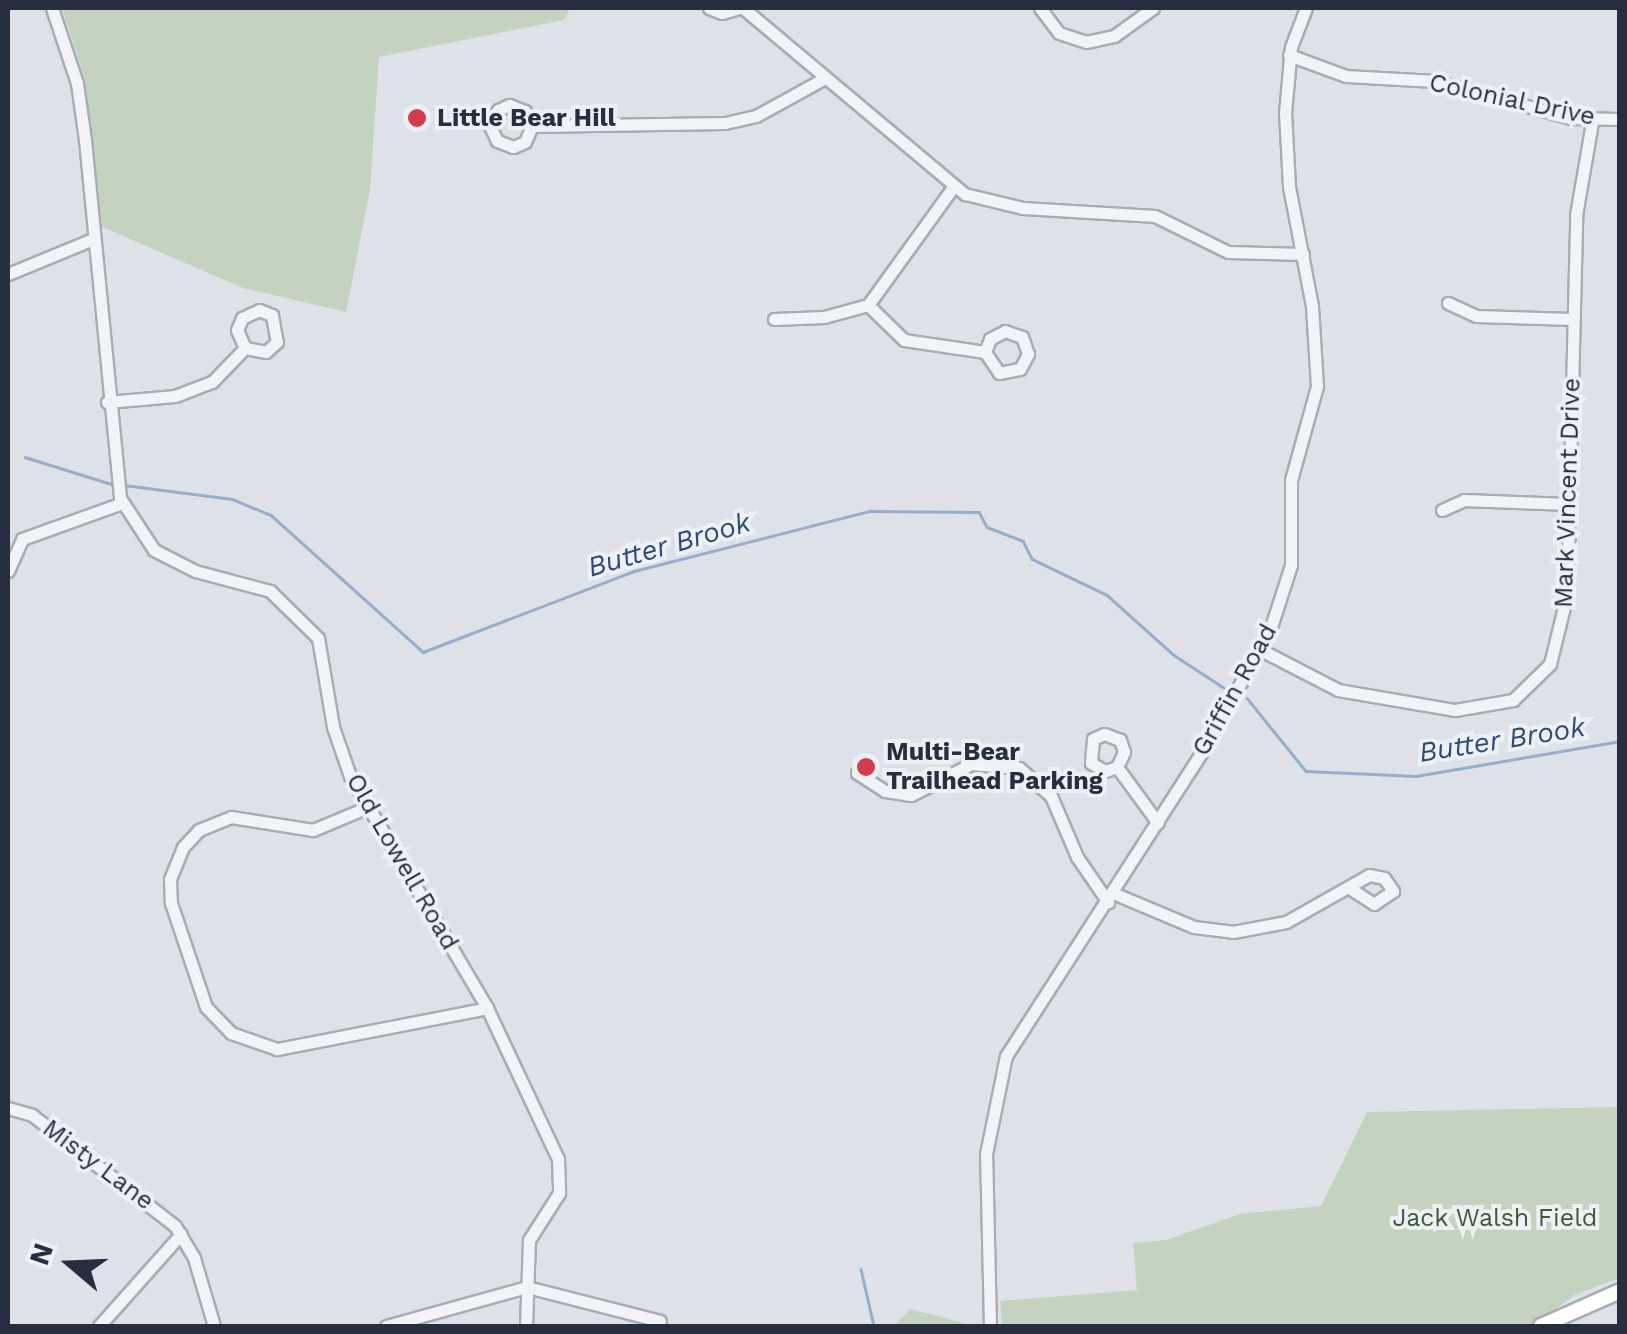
<!DOCTYPE html>
<style>
body{margin:0}
#map{position:relative;width:1627px;height:1334px;overflow:hidden;background:#dee2e8;font-family:"Work Sans",sans-serif}
div>[style]{position:absolute}
.green>*{inset:0;background:#c3d3bf}
.stream>*{height:2.5px;margin:-1.25px;padding:0 1.25px;transform-origin:1.25px;border-radius:1.25px;background:#97adcb}
.roads{filter:drop-shadow(2px 0 #a7acb6) drop-shadow(-2px 0 #a7acb6) drop-shadow(0 2px #a7acb6) drop-shadow(0 -2px #a7acb6)}
.minor>*{height:11px;margin:-5.5px;padding:0 5.5px;transform-origin:5.5px;border-radius:5.5px;background:#f1f3f7}
.major>*{height:14px;margin:-7px;padding:0 7px;transform-origin:7px;border-radius:7px;background:#fff}
.dots>*{width:28px;height:28px;translate:-50% -50%;box-sizing:border-box;border:5px solid #edf1f6;border-radius:50%}
span{translate:-50% -50%;white-space:nowrap;text-align:center;line-height:1.15;-webkit-text-stroke:8px #edf1f6;paint-order:stroke}
.street-label{font-size:25px;color:#262e40}
.poi-label{font-size:25px;color:#262e40;font-weight:700}
.left{translate:0 -50%;text-align:left}
.park-label{font-size:25px;color:#395c33}
.water-label{font-size:28px;color:#2f4b76;font-style:italic}
.frame{position:absolute;inset:0;border:10px solid #262e40;pointer-events:none}
.north{position:absolute;left:20px;top:1214px;width:100px;height:100px;-webkit-text-stroke:8px #edf1f6;paint-order:stroke;rotate:289deg;font-size:28px;font-weight:700;line-height:40px;text-align:center;color:#262e40}
.north::after{content:'';display:block;margin:auto;width:35px;height:45px;background:#262e40;clip-path:polygon(50% 0,100% 100%,50% 72%,0 100%)}
</style>
<div id="map">
<div class="green">
<i style="clip-path:polygon(62px 8px,570px 8px,564px 20px,379px 57px,370px 190px,346px 312px,243px 288px,100px 226px,85px 79px)"></i>
<i style="clip-path:polygon(1619px 1107px,1619px 1278px,1575px 1295px,1531px 1326px,1002px 1326px,1000px 1301px,1137px 1290px,1133px 1243px,1166px 1240px,1240px 1214px,1321px 1206px,1367px 1112px)"></i>
<i style="clip-path:polygon(910px 1309px,945px 1318px,974px 1326px,894px 1326px)"></i>
</div>
<div class="stream">
<i style="left:25px;top:457px;width:90px;rotate:17.4deg"></i>
<i style="left:124px;top:485px;width:109px;rotate:7.4deg"></i>
<i style="left:232px;top:499px;width:42px;rotate:22.3deg"></i>
<i style="left:271px;top:515px;width:205px;rotate:42deg"></i>
<i style="left:423px;top:652px;width:226px;rotate:-21deg"></i>
<i style="left:634px;top:571px;width:244px;rotate:-14.3deg"></i>
<i style="left:870px;top:511px;width:109px;rotate:0.5deg"></i>
<i style="left:979px;top:512px;width:17px;rotate:62deg"></i>
<i style="left:987px;top:527px;width:39px;rotate:21deg"></i>
<i style="left:1023px;top:541px;width:20px;rotate:63deg"></i>
<i style="left:1032px;top:559px;width:83px;rotate:25.6deg"></i>
<i style="left:1107px;top:595px;width:90px;rotate:41.8deg"></i>
<i style="left:1174px;top:655px;width:62px;rotate:33.2deg"></i>
<i style="left:1247px;top:698px;width:94px;rotate:51.1deg"></i>
<i style="left:1306px;top:771px;width:110px;rotate:2.6deg"></i>
<i style="left:1416px;top:776px;width:207px;rotate:-9.7deg"></i>
<i style="left:861px;top:1269px;width:58px;rotate:77.2deg"></i>
</div>
<div class="roads">
<div class="minor">
<i style="left:52px;top:8px;width:79px;rotate:71.6deg"></i>
<i style="left:77px;top:83px;width:58px;rotate:82deg"></i>
<i style="left:85px;top:140px;width:360px;rotate:84.4deg"></i>
<i style="left:120px;top:498px;width:62px;rotate:56.8deg"></i>
<i style="left:154px;top:550px;width:46px;rotate:27.1deg"></i>
<i style="left:195px;top:571px;width:78px;rotate:14.9deg"></i>
<i style="left:270px;top:591px;width:67px;rotate:44.4deg"></i>
<i style="left:318px;top:638px;width:90px;rotate:80.4deg"></i>
<i style="left:333px;top:727px;width:52px;rotate:70.9deg"></i>
<i style="left:350px;top:776px;width:269px;rotate:59.4deg"></i>
<i style="left:487px;top:1008px;width:167px;rotate:64.8deg"></i>
<i style="left:558px;top:1159px;width:34px;rotate:88deg"></i>
<i style="left:559px;top:1193px;width:56px;rotate:122.6deg"></i>
<i style="left:529px;top:1240px;width:86px;rotate:92deg"></i>
<i style="left:709px;top:8px;width:14px;rotate:21deg"></i>
<i style="left:722px;top:13px;width:18px;rotate:-16deg"></i>
<i style="left:743px;top:8px;width:290px;rotate:40deg"></i>
<i style="left:965px;top:194px;width:60px;rotate:13.6deg"></i>
<i style="left:1023px;top:208px;width:132px;rotate:3.5deg"></i>
<i style="left:1155px;top:216px;width:81px;rotate:26.3deg"></i>
<i style="left:1228px;top:252px;width:75px;rotate:1.5deg"></i>
<i style="left:1040px;top:8px;width:31px;rotate:53deg"></i>
<i style="left:1059px;top:33px;width:28px;rotate:18deg"></i>
<i style="left:1086px;top:42px;width:29px;rotate:-12deg"></i>
<i style="left:1114px;top:36px;width:48px;rotate:-35.7deg"></i>
<i style="left:1289px;top:55px;width:61px;rotate:20.2deg"></i>
<i style="left:1346px;top:76px;width:89px;rotate:3.2deg"></i>
<i style="left:1435px;top:81px;width:141px;rotate:15.2deg"></i>
<i style="left:1571px;top:118px;width:49px;rotate:1.2deg"></i>
<i style="left:532px;top:126px;width:17px;rotate:114deg"></i>
<i style="left:525px;top:142px;width:13px;rotate:157deg"></i>
<i style="left:513px;top:147px;width:17px;rotate:-159deg"></i>
<i style="left:497px;top:141px;width:17px;rotate:-115deg"></i>
<i style="left:490px;top:126px;width:18px;rotate:-63deg"></i>
<i style="left:498px;top:110px;width:12px;rotate:-24deg"></i>
<i style="left:509px;top:105px;width:17px;rotate:21deg"></i>
<i style="left:525px;top:111px;width:17px;rotate:65deg"></i>
<i style="left:532px;top:126px;width:193px;rotate:-0.9deg"></i>
<i style="left:725px;top:123px;width:32px;rotate:-13deg"></i>
<i style="left:756px;top:116px;width:79px;rotate:-28.8deg"></i>
<i style="left:8px;top:274px;width:92px;rotate:-22.4deg"></i>
<i style="left:1448px;top:303px;width:31px;rotate:25deg"></i>
<i style="left:1476px;top:316px;width:97px;rotate:1.8deg"></i>
<i style="left:868px;top:305px;width:50px;rotate:44.2deg"></i>
<i style="left:904px;top:340px;width:82px;rotate:8.4deg"></i>
<i style="left:985px;top:352px;width:25px;rotate:56deg"></i>
<i style="left:999px;top:373px;width:21px;rotate:-11deg"></i>
<i style="left:1020px;top:369px;width:17px;rotate:-62deg"></i>
<i style="left:1028px;top:354px;width:18px;rotate:-109deg"></i>
<i style="left:1022px;top:337px;width:18px;rotate:-161deg"></i>
<i style="left:1005px;top:331px;width:17px;rotate:152deg"></i>
<i style="left:990px;top:339px;width:14px;rotate:111deg"></i>
<i style="left:774px;top:319px;width:50px;rotate:-2.3deg"></i>
<i style="left:824px;top:317px;width:46px;rotate:-15.3deg"></i>
<i style="left:868px;top:305px;width:145px;rotate:-54.2deg"></i>
<i style="left:107px;top:402px;width:68px;rotate:-5deg"></i>
<i style="left:175px;top:396px;width:40px;rotate:-21deg"></i>
<i style="left:212px;top:382px;width:47px;rotate:-45.9deg"></i>
<i style="left:245px;top:348px;width:20px;rotate:-114deg"></i>
<i style="left:237px;top:330px;width:13px;rotate:-67deg"></i>
<i style="left:242px;top:318px;width:19px;rotate:-25deg"></i>
<i style="left:259px;top:310px;width:14px;rotate:21deg"></i>
<i style="left:272px;top:315px;width:27px;rotate:80deg"></i>
<i style="left:277px;top:342px;width:15px;rotate:138deg"></i>
<i style="left:266px;top:352px;width:21px;rotate:-169deg"></i>
<i style="left:1442px;top:510px;width:24px;rotate:-24deg"></i>
<i style="left:1464px;top:500px;width:104px;rotate:2.2deg"></i>
<i style="left:8px;top:571px;width:35px;rotate:-66deg"></i>
<i style="left:22px;top:539px;width:106px;rotate:-19.8deg"></i>
<i style="left:1259px;top:649px;width:89px;rotate:27.4deg"></i>
<i style="left:1338px;top:690px;width:119px;rotate:9.7deg"></i>
<i style="left:1455px;top:710px;width:59px;rotate:-9.8deg"></i>
<i style="left:1513px;top:700px;width:52px;rotate:-44.2deg"></i>
<i style="left:1550px;top:664px;width:71px;rotate:-76.2deg"></i>
<i style="left:1567px;top:595px;width:380px;rotate:-88.6deg"></i>
<i style="left:1576px;top:215px;width:94px;rotate:-80.2deg"></i>
<i style="left:1117px;top:767px;width:17px;rotate:-65deg"></i>
<i style="left:1124px;top:752px;width:13px;rotate:-108deg"></i>
<i style="left:1120px;top:740px;width:17px;rotate:-159deg"></i>
<i style="left:1104px;top:734px;width:12px;rotate:156deg"></i>
<i style="left:1093px;top:739px;width:24px;rotate:95deg"></i>
<i style="left:1091px;top:763px;width:16px;rotate:30deg"></i>
<i style="left:1105px;top:771px;width:13px;rotate:-18deg"></i>
<i style="left:1117px;top:767px;width:69px;rotate:53.8deg"></i>
<i style="left:857px;top:773px;width:33px;rotate:33deg"></i>
<i style="left:885px;top:791px;width:26px;rotate:9deg"></i>
<i style="left:911px;top:795px;width:68px;rotate:-27.3deg"></i>
<i style="left:971px;top:764px;width:48px;rotate:4.8deg"></i>
<i style="left:1019px;top:768px;width:43px;rotate:41.2deg"></i>
<i style="left:1051px;top:796px;width:66px;rotate:66.9deg"></i>
<i style="left:1077px;top:857px;width:55px;rotate:55.4deg"></i>
<i style="left:368px;top:807px;width:60px;rotate:157.3deg"></i>
<i style="left:313px;top:830px;width:83px;rotate:-171deg"></i>
<i style="left:231px;top:817px;width:35px;rotate:158deg"></i>
<i style="left:199px;top:830px;width:23px;rotate:133deg"></i>
<i style="left:183px;top:847px;width:35px;rotate:112deg"></i>
<i style="left:170px;top:879px;width:24px;rotate:88deg"></i>
<i style="left:171px;top:903px;width:110px;rotate:71.4deg"></i>
<i style="left:206px;top:1007px;width:36px;rotate:46deg"></i>
<i style="left:231px;top:1033px;width:49px;rotate:19.2deg"></i>
<i style="left:277px;top:1049px;width:214px;rotate:-11deg"></i>
<i style="left:1113px;top:893px;width:88px;rotate:22.8deg"></i>
<i style="left:1194px;top:927px;width:39px;rotate:7deg"></i>
<i style="left:1233px;top:932px;width:54px;rotate:-10.7deg"></i>
<i style="left:1286px;top:922px;width:95px;rotate:-29.5deg"></i>
<i style="left:1369px;top:875px;width:15px;rotate:11deg"></i>
<i style="left:1384px;top:878px;width:16px;rotate:55deg"></i>
<i style="left:1393px;top:891px;width:23px;rotate:146deg"></i>
<i style="left:1374px;top:904px;width:31px;rotate:-147deg"></i>
<i style="left:8px;top:1108px;width:25px;rotate:16deg"></i>
<i style="left:32px;top:1115px;width:181px;rotate:37.8deg"></i>
<i style="left:175px;top:1226px;width:37px;rotate:59deg"></i>
<i style="left:194px;top:1258px;width:71px;rotate:73.6deg"></i>
<i style="left:99px;top:1326px;width:123px;rotate:-48.3deg"></i>
<i style="left:386px;top:1326px;width:146px;rotate:-15.5deg"></i>
<i style="left:527px;top:1287px;width:137px;rotate:14.3deg"></i>
<i style="left:990px;top:1326px;width:172px;rotate:-91.3deg"></i>
<i style="left:986px;top:1154px;width:100px;rotate:-78.5deg"></i>
<i style="left:1006px;top:1056px;width:373px;rotate:-57.2deg"></i>
<i style="left:1208px;top:743px;width:132px;rotate:-61.5deg"></i>
<i style="left:1271px;top:627px;width:65px;rotate:-72.1deg"></i>
<i style="left:1291px;top:565px;width:85px;rotate:-90deg"></i>
<i style="left:1291px;top:480px;width:98px;rotate:-74.5deg"></i>
<i style="left:1317px;top:386px;width:80px;rotate:-93.6deg"></i>
<i style="left:1312px;top:306px;width:122px;rotate:-100.9deg"></i>
<i style="left:1289px;top:186px;width:73px;rotate:-93.1deg"></i>
<i style="left:1285px;top:113px;width:66px;rotate:-84.8deg"></i>
<i style="left:1291px;top:47px;width:42px;rotate:-69deg"></i>
</div>
<div class="major">
<i style="left:1541px;top:1326px;width:86px;rotate:-23.9deg"></i>
</div>
</div>
<div class="dots">
<i style="left:417px;top:118px;background:#d53c4b"></i>
<i style="left:866px;top:767px;background:#d53c4b"></i>
</div>
<div class="street-label">
<span style="left:1512px;top:100px;rotate:12deg">Colonial Drive</span>
<span style="left:1568px;top:493px;rotate:-88deg">Mark Vincent Drive</span>
<span style="left:1235px;top:690px;rotate:-61deg">Griffin Road</span>
<span style="left:402px;top:862px;rotate:60deg">Old Lowell Road</span>
<span style="left:98px;top:1165px;rotate:37deg">Misty Lane</span>
</div>
<div class="poi-label">
<span class="left" style="left:437px;top:118px">Little Bear Hill</span>
<span class="left" style="left:886px;top:767px">Multi-Bear<br>Trailhead Parking</span>
</div>
<div class="park-label">
<span style="left:1495px;top:1218px">Jack Walsh Field</span>
</div>
<div class="water-label">
<span style="left:669px;top:545px;rotate:-16deg">Butter Brook</span>
<span style="left:1502px;top:740px;rotate:-9deg">Butter Brook</span>
</div>
<div class="frame"></div>
<div class="north">N</div>
</div>
